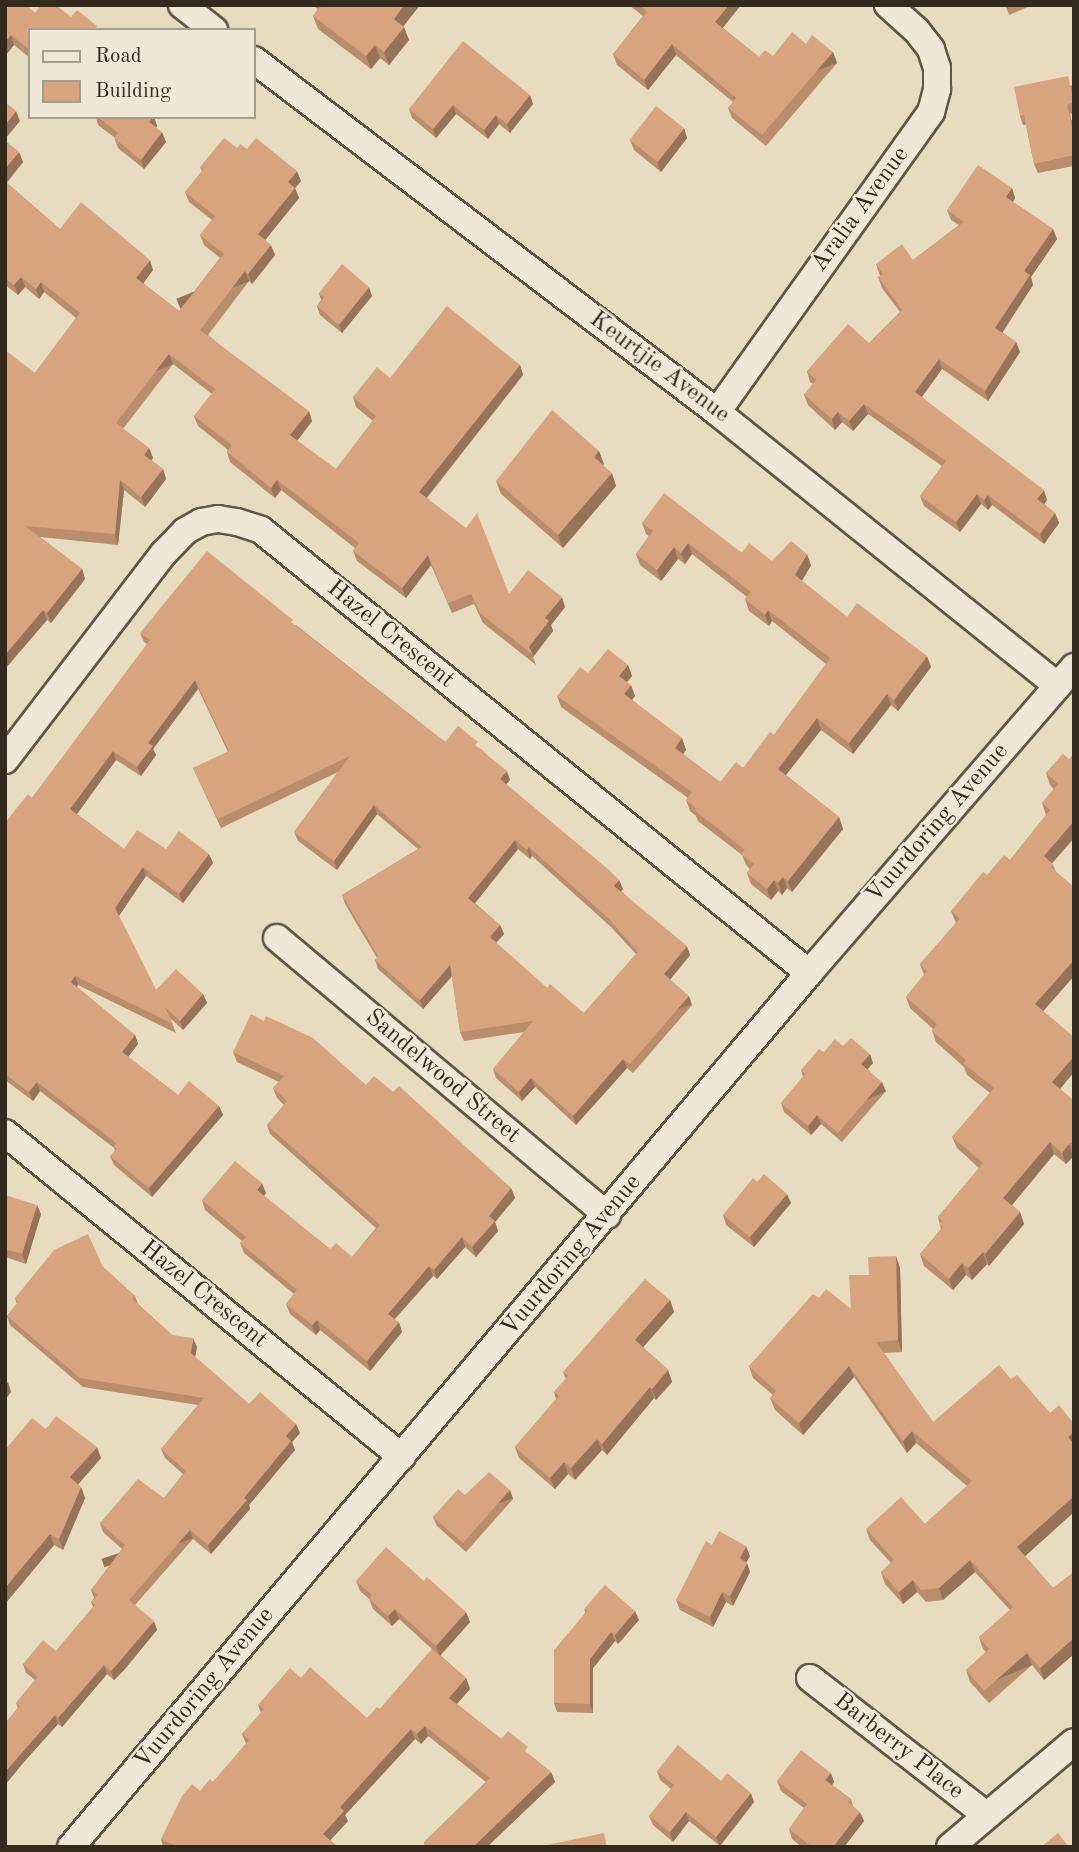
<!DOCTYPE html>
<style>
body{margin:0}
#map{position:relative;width:1079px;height:1852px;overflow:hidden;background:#e7dcc0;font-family:"Old Standard TT",serif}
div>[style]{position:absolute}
.roads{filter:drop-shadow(2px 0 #615646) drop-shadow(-2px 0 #615646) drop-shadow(0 2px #615646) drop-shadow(0 -2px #615646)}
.street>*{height:26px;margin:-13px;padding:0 13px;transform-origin:13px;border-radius:13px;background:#efe8d6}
.wall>*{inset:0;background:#ba8d6d}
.shaded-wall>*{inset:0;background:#977359;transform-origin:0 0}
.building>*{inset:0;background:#d8a47f;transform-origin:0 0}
span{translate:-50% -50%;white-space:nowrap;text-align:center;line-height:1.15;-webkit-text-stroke:5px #efe8d6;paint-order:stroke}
.street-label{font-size:24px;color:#34291d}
.frame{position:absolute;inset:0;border:7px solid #34291d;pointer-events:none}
.legend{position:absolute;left:28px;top:28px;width:228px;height:91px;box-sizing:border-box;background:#efe8d6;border:2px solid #a49c8c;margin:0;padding:9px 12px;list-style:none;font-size:21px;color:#34291d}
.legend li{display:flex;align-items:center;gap:14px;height:35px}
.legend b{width:35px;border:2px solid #a49c8c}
</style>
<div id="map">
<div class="roads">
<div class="street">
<i style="left:182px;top:5px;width:41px;rotate:38deg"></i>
<i style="left:254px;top:60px;width:582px;rotate:37.24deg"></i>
<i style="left:717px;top:412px;width:437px;rotate:38.8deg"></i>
<i style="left:717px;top:412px;width:369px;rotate:-54.5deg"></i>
<i style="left:931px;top:112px;width:24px;rotate:-75deg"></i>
<i style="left:937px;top:89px;width:21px;rotate:-90deg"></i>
<i style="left:937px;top:68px;width:20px;rotate:-108deg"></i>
<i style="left:931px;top:49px;width:24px;rotate:-128deg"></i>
<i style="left:916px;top:30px;width:38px;rotate:-138deg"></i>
<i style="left:5px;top:760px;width:261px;rotate:-52.5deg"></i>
<i style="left:164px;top:553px;width:30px;rotate:-46deg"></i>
<i style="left:185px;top:531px;width:18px;rotate:-29deg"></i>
<i style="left:201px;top:522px;width:17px;rotate:-10deg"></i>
<i style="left:218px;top:519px;width:19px;rotate:9deg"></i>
<i style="left:237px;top:522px;width:25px;rotate:18deg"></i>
<i style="left:261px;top:530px;width:705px;rotate:38.95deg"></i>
<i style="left:277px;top:938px;width:431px;rotate:40deg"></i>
<i style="left:5px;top:1133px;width:512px;rotate:39.22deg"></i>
<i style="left:810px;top:1678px;width:224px;rotate:37.9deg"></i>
<i style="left:71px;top:1847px;width:1144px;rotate:-49.82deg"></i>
<i style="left:809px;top:973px;width:405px;rotate:-49.1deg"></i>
<i style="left:950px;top:1847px;width:162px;rotate:-40.3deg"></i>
</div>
</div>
<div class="wall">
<i style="clip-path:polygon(5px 5px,35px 13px,71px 17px,97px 26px,30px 30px,30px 58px,14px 45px,5px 56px)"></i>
<i style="clip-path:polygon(312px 5px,420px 5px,403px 26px,409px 40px,389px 65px,380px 58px,371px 69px,318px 29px,313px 16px,318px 9px)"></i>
<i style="clip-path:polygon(629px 5px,741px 5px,723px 28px,759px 57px,773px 56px,806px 44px,833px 52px,837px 63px,766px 146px,732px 118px,728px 108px,733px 102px,676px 55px,648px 90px,617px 65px,613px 54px,643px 16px)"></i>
<i style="clip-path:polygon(1005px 5px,1033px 5px,1009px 15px)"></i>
<i style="clip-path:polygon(1072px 85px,1074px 94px,1074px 113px,1070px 114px,1074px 129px,1074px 166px,1038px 173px,1034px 164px,1026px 125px,1023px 125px,1020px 116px)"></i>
<i style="clip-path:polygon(530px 95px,533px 104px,510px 133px,499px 124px,488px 139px,456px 114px,436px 138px,412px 118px,409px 109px)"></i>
<i style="clip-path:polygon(96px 117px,154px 117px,157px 126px,156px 128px,166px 142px,144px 169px,118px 148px,114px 137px,98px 125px)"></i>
<i style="clip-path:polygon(684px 128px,687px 138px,661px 172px,634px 150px,630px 140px)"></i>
<i style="clip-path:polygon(5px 141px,19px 152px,23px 162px,7px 183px,60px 229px,153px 270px,143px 283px,179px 311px,220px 258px,204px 245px,200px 235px,212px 220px,189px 202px,185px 192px,202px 171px,200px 167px,237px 148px,247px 149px,301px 181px,295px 188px,299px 198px,265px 240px,275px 255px,252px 284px,249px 281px,208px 335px,312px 421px,297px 441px,336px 469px,373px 421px,356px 407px,353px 397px,390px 378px,520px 365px,523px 375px,427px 498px,509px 594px,565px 607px,551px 625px,553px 631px,533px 657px,536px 665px,483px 623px,474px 604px,452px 613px,431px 565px,406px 598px,357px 561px,353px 551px,355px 548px,281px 490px,275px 498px,230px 462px,227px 452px,228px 450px,198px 426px,194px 416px,212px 394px,173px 364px,123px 429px,149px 448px,153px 458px,151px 460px,163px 469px,166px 479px,145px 507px,124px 490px,118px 545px,40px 537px,82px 569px,85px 579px,51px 623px,47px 620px,5px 669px,35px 373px,76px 318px,44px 292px,39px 299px,25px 287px,18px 295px,5px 285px)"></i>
<i style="clip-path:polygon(1012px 188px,1015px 198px,1013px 202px,1053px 229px,1057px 239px,1031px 277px,1033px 285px,1002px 332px,1016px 342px,1020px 352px,988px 401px,942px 369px,922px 397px,1047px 500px,1044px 504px,1055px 513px,1059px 523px,1044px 544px,992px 505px,988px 510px,981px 504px,960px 532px,924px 506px,920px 496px,942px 466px,868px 414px,853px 431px,842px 422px,835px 430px,808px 405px,804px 395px,813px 384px,810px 382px,807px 371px,869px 343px,900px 312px,882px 288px,878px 277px,880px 276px,876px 264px,913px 260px,959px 225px,951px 220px,947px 210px)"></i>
<i style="clip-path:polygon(319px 293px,372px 296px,342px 333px,320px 315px,317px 306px,321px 300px)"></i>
<i style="clip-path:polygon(599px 451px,603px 465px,616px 486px,563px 548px,501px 494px,496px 481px)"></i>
<i style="clip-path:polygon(642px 523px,772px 561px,811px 565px,802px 581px,847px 617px,931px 667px,898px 711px,891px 705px,853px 754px,821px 730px,786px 775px,839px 817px,843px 829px,792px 892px,787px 888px,782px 895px,778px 891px,771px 900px,751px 884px,747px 873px,750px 869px,746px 865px,742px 855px,698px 821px,696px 816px,690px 811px,686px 800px,688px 798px,561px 707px,557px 696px,588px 673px,628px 665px,632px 676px,627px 682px,635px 696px,632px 700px,682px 738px,686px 750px,683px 754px,720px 782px,743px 768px,774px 735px,826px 664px,772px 621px,769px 626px,749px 611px,745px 599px,747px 597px,692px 554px,685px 564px,678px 559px,661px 581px,640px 565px,636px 554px,649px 536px,646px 534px)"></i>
<i style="clip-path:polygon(evenodd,296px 625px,445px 742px,481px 749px,510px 780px,506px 784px,619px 880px,623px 889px,621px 891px,690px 955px,670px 980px,692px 1005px,633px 1073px,627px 1068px,576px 1125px,535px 1087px,522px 1101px,496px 1078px,493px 1069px,524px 1032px,464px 1041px,460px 1032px,452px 975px,423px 1009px,378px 969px,375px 960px,377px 958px,345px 904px,342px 895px,418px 849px,377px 814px,337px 870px,298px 841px,294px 832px,338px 772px,221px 828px,193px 768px,228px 752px,198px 689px,153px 749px,156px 755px,141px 776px,116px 760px,77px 814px,124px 849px,166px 849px,209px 854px,213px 863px,183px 903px,146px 876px,119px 916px,156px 990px,203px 994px,207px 1003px,183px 1030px,170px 1018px,176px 1033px,78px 985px,77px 987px,135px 1035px,138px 1044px,128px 1057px,178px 1095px,219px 1106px,223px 1115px,152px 1197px,114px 1165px,110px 1156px,115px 1151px,114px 1148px,40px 1091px,33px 1101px,5px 1080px,5px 823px,32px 798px,147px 644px,144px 642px,140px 633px,296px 625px,518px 849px,530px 859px,532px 856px,611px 927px,636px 954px,584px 1013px,547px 988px,496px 943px,504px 934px,500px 925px,475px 903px,518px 849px)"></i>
<i style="clip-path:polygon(1063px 754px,1074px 838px,1052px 863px,1056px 872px,1074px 887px,1074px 976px,1043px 1011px,1074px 1072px,1060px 1089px,1074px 1101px,1074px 1156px,1066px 1164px,1054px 1154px,1012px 1205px,1020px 1212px,1024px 1224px,989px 1266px,987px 1264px,972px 1280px,966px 1275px,953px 1290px,924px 1266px,920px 1254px,941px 1229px,938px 1217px,979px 1168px,957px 1148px,952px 1137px,990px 1093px,967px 1075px,964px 1067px,936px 1042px,932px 1031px,933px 1029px,910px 1008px,906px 997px,924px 975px,920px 964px,956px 923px,951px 911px,987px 875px,1010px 860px,1046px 815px,1042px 803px,1054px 789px,1050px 785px,1046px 773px)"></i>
<i style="clip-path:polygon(843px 1046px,873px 1063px,868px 1069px,886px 1091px,842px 1142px,821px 1124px,811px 1135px,784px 1112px,781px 1103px,803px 1077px,801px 1070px,824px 1052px)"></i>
<i style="clip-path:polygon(233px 1052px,393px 1092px,511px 1188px,515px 1198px,495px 1222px,498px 1231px,476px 1257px,465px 1247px,437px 1279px,433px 1276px,395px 1319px,402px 1332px,370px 1371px,320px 1330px,316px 1335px,290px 1314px,286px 1304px,294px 1294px,244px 1253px,240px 1243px,242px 1241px,205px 1210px,202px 1200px,266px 1193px,264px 1196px,330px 1249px,352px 1257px,376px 1228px,270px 1134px,267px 1125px,284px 1105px,277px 1098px,273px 1088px,279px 1082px,237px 1062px)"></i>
<i style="clip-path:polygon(5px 1195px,41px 1214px,26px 1264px,5px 1257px)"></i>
<i style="clip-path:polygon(791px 1203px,754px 1247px,726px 1225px,723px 1215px)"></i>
<i style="clip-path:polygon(103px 1267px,135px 1296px,138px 1304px,172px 1335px,197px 1347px,195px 1357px,249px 1404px,296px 1424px,300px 1433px,292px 1442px,295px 1450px,249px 1505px,250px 1509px,211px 1554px,193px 1539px,135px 1605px,157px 1630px,124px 1670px,114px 1680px,107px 1674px,62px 1727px,58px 1724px,23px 1763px,5px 1785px,5px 1723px,18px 1708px,16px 1703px,35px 1680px,26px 1673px,23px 1664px,56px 1651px,93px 1607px,91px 1602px,94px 1598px,91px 1590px,122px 1549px,103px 1532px,100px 1523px,164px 1498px,183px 1474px,165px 1458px,161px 1449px,198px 1405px,83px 1387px,10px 1325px,7px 1316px,17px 1304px,15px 1298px)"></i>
<i style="clip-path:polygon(900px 1268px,902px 1352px,884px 1353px,933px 1422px,1011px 1379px,1050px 1413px,1074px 1424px,1074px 1512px,1025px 1556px,1053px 1588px,1074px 1572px,1074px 1654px,1044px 1680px,1032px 1665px,989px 1703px,970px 1682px,966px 1670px,986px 1652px,983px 1649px,979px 1637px,1010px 1610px,975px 1572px,943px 1600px,926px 1602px,917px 1592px,903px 1604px,885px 1584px,881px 1572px,891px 1563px,870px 1540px,866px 1529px,925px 1524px,967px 1486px,916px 1443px,907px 1453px,854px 1377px,803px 1435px,775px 1410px,770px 1398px,773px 1395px,753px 1378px,749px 1366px,819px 1298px,851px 1309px,869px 1275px)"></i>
<i style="clip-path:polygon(670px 1300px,674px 1312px,643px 1347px,668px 1370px,672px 1382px,656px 1400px,654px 1398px,607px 1455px,602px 1450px,575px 1480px,568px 1474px,555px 1489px,519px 1458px,515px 1447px,556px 1399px,554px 1392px,566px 1379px,563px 1372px)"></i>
<i style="clip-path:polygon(46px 1429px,101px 1458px,78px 1484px,81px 1487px,85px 1498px,63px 1550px,54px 1545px,5px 1604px)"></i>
<i style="clip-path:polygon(510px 1490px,513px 1499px,466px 1552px,437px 1526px,433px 1517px,465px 1495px)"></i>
<i style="clip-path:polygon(712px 1545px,750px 1556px,746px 1562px,750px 1572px,733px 1606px,726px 1602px,713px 1627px,680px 1610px,676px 1600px)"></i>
<i style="clip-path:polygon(356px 1581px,470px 1622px,440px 1655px,466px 1678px,470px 1689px,457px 1704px,501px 1739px,531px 1756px,551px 1772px,555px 1782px,487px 1847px,425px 1847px,424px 1842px,486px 1782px,428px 1736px,421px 1744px,415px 1739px,345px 1815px,348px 1821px,330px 1840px,338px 1847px,163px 1847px,161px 1839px,200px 1791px,213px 1782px,246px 1744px,242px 1734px,261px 1713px,258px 1705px,301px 1678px,367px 1718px,380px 1709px,432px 1649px,399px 1619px,392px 1626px,373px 1609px,369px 1599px,360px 1591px)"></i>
<i style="clip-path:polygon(584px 1609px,639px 1620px,618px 1644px,615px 1641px,593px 1668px,593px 1713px,557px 1712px,554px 1703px,585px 1612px)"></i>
<i style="clip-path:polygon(657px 1771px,721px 1781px,754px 1802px,720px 1846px,689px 1821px,673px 1842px,653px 1825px,649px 1816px,671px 1789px,660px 1780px)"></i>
<i style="clip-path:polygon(777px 1781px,834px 1782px,832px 1785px,851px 1799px,853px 1806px,864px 1821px,844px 1847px,802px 1847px,792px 1839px,789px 1829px,804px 1808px,781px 1791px)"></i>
</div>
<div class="shaded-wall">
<i style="clip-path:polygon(404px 5px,420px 5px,399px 32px,394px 19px)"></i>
<i style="clip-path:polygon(729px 5px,741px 5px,719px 32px,715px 22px)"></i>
<i style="clip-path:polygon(404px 27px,409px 40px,389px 65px,384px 52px)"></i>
<i style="clip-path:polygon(11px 35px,14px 45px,5px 56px,5px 42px)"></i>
<i style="clip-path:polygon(672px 44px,676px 55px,648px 90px,644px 80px)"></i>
<i style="clip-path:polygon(375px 45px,380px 58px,371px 69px,366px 56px)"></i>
<i style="left:833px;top:52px;width:12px;height:109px;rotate:70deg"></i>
<i style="clip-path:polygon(530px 95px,533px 104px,510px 133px,507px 124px)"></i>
<i style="clip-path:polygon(453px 105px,456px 114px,436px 138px,433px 129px)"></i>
<i style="clip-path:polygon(16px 111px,20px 121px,5px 139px,5px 125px)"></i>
<i style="clip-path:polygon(496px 115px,499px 124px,488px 139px,484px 130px)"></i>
<i style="clip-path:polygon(153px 117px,154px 117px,157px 126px,153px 132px,149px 122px)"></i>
<i style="clip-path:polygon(684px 128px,687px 138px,661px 172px,657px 162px)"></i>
<i style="clip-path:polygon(162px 132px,166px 142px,144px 169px,141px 160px)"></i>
<i style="clip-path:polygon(19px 152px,23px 162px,5px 184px,5px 169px)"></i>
<i style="clip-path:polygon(297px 171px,301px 181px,292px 192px,288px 182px)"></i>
<i style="clip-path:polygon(295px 188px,299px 198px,262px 244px,258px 234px)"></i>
<i style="clip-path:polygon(1012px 188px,1015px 198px,1010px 207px,1006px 197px)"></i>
<i style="clip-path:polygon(1053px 229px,1057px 239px,1031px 277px,1033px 285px,999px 338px,995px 328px,1024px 271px)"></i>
<i style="clip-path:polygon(271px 245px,275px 255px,252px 284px,248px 274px)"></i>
<i style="clip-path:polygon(150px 260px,153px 270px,140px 288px,136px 278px)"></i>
<i style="left:245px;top:271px;width:11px;height:74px;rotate:68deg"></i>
<i style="clip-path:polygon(21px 277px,25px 287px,18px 295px,14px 285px)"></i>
<i style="clip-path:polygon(41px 282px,44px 292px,39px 299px,36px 289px)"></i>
<i style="clip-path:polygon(369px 287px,372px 296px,342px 333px,339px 325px)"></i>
<i style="clip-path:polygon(1016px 342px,1020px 352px,988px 401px,985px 391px)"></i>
<i style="left:169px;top:354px;width:11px;height:87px;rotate:68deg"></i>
<i style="clip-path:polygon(939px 359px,942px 369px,918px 402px,915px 392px)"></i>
<i style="clip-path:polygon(520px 365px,523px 375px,423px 502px,419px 492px)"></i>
<i style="clip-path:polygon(864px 404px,868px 414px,853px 431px,849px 421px)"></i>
<i style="clip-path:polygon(309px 411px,312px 421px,294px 445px,290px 435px)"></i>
<i style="clip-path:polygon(838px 412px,842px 422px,835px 430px,832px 419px)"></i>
<i style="clip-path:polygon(149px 448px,153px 458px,147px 465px,144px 455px)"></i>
<i style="clip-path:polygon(599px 451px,604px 464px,599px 470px,594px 457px)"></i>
<i style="clip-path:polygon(163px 469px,166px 479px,145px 507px,141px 497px)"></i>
<i style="clip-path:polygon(612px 473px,616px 486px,563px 548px,558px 535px)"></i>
<i style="clip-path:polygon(120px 480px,124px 490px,118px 545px,115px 534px)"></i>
<i style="clip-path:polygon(277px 480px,281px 490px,275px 498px,271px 488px)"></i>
<i style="clip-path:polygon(1044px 490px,1047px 500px,1041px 509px,1037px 499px)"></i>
<i style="clip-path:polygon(977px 494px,981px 504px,960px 532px,956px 522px)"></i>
<i style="clip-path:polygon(988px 495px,992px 505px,988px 510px,984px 500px)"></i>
<i style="clip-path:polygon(1055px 513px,1059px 523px,1044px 544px,1040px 534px)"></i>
<i style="clip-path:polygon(688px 543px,692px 554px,685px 564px,681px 553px)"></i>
<i style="clip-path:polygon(674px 547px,678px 559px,661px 581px,657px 570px)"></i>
<i style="clip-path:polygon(807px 554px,811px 565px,799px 586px,795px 575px)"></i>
<i style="clip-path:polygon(428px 555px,431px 565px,406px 598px,402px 588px)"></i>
<i style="clip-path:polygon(82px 569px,85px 579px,51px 623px,47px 613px)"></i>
<i style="clip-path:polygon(562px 597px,565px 607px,551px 625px,553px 631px,533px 657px,529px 647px,545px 618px)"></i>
<i style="clip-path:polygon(43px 610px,47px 620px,5px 669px,5px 655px)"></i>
<i style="clip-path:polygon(768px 610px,772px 621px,769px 626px,765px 615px)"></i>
<i style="clip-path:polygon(927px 656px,931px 667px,898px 711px,894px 700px)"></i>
<i style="clip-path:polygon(628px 665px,632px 676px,623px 687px,619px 676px)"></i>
<i style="clip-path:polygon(195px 680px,198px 689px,153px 749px,156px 755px,141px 776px,137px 767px,148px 743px)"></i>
<i style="clip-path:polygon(631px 685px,635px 696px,628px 705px,624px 694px)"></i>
<i style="clip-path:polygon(887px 694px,891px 705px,853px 754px,849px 743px)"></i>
<i style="clip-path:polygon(817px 718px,821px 730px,782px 780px,778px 769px)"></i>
<i style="clip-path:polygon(682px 738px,686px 750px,679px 760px,675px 748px)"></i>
<i style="clip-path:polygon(113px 751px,116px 760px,74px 818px,70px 809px)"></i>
<i style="clip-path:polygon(507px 771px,510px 780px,503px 788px,500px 779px)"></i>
<i style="clip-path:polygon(374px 805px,377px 814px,337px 870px,334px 861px)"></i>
<i style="clip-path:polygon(839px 817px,843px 829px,792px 892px,788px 881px)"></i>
<i style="clip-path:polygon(1074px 821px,1074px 838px,1048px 868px,1044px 856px)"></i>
<i style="clip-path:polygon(515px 840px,518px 849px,472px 907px,468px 898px)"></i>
<i style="clip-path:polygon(529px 847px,532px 856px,530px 859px,527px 850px)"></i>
<i style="clip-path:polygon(209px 854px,213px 863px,183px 903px,179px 894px)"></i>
<i style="clip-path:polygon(143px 867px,146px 876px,118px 917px,115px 908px)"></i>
<i style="clip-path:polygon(783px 877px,787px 888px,782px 895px,778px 883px)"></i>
<i style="clip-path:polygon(619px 880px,623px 889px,617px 895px,614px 886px)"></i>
<i style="clip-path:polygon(774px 880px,778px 891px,771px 900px,767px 889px)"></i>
<i style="clip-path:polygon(500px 925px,504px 934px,493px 946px,490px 937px)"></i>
<i style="clip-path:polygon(687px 946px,690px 955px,667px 983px,664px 974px)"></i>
<i style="clip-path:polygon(1074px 960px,1074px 976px,1039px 1016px,1035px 1004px)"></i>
<i style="clip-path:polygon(450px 965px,454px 974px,423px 1009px,420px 1000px)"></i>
<i style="clip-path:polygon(75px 976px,78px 985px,74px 991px,71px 982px)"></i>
<i style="clip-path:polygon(203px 994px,207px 1003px,183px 1030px,180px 1021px)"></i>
<i style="left:689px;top:996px;width:9px;height:90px;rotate:72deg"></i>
<i style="clip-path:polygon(135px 1035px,138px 1044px,125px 1061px,122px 1052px)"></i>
<i style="clip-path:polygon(870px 1054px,873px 1063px,864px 1073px,861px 1064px)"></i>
<i style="clip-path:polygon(1074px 1056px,1074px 1072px,1056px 1094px,1052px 1082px)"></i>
<i style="clip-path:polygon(623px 1059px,627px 1068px,576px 1125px,573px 1116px)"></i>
<i style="clip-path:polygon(531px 1078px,535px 1087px,522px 1101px,519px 1092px)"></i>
<i style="clip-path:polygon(37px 1082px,40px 1091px,33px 1101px,29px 1092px)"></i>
<i style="left:882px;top:1082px;width:10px;height:67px;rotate:66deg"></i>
<i style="clip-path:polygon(219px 1106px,223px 1115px,152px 1197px,149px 1188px)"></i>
<i style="clip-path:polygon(817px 1115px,821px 1124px,811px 1135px,808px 1126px)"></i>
<i style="clip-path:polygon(1050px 1142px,1054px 1154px,1008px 1210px,1003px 1198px)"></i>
<i style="clip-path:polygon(1069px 1144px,1073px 1156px,1066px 1164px,1062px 1153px)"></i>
<i style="clip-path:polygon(262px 1183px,266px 1193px,260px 1200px,257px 1190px)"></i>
<i style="clip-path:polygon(511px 1188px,515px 1198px,495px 1222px,498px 1231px,476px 1257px,472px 1247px,489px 1216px)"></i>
<i style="clip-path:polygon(787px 1194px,791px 1203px,754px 1247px,750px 1237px)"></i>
<i style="clip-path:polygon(37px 1205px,41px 1214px,26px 1264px,22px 1254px)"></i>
<i style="clip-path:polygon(1020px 1212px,1024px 1224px,989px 1266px,985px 1254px)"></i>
<i style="clip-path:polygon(462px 1237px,465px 1247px,437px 1279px,434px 1270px)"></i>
<i style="clip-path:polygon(983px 1252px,987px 1264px,972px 1280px,968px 1268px)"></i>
<i style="clip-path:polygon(896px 1256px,900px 1268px,902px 1352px,898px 1340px)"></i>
<i style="clip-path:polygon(962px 1263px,966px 1275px,953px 1290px,949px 1279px)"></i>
<i style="clip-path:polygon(429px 1266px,433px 1276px,391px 1323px,388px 1314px)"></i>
<i style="clip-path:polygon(670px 1300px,674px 1312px,639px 1352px,635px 1340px)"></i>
<i style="clip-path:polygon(317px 1320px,320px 1330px,316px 1335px,312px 1325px)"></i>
<i style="clip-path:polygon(399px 1322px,402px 1332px,370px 1371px,367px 1361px)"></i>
<i style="clip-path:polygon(193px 1338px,197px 1347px,194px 1362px,191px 1353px)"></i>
<i style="clip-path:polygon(849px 1366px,854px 1377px,803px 1435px,799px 1423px)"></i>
<i style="clip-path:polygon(668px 1370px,672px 1382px,656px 1400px,652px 1389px)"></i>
<i style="clip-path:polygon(8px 1382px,11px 1392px,5px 1400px,5px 1385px)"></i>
<i style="clip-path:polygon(650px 1387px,654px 1398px,607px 1455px,602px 1444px)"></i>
<i style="clip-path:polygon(296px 1424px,300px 1433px,292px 1442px,295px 1450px,249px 1505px,250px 1509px,211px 1554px,208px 1545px,244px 1498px,286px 1436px)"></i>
<i style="clip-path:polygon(912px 1431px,916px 1443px,907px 1453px,903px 1441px)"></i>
<i style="clip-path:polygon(1074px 1432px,1074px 1447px,1068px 1437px)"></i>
<i style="clip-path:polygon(597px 1439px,602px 1450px,575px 1480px,571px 1468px)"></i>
<i style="clip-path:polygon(97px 1447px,101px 1458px,75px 1488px,70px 1477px)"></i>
<i style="clip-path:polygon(564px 1462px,568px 1474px,555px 1489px,550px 1478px)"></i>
<i style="clip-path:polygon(81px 1487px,85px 1498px,63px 1550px,59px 1539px)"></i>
<i style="left:510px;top:1490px;width:9px;height:71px;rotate:72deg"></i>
<i style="clip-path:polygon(1074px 1496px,1074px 1512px,1022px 1559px,1017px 1547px)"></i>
<i style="left:190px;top:1530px;width:9px;height:93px;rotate:72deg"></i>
<i style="clip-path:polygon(50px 1534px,54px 1545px,5px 1604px,5px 1588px)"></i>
<i style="clip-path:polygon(746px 1546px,750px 1556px,743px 1568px,740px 1558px)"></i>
<i style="clip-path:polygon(970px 1560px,975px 1572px,943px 1600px,939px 1588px)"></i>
<i style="clip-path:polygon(747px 1563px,750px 1572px,733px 1606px,730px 1596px)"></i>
<i style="clip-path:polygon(913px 1580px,917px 1592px,903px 1604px,899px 1592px)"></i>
<i style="clip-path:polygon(722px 1592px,726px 1602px,713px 1627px,710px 1617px)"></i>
<i style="clip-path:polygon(395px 1609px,399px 1619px,392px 1626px,388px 1616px)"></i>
<i style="clip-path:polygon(635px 1611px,639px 1620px,618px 1644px,615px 1635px)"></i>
<i style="clip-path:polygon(466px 1612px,470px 1622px,440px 1656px,436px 1646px)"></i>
<i style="clip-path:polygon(154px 1621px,157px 1630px,124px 1670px,114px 1680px,111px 1671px)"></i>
<i style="clip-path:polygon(611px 1632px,615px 1641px,593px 1668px,593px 1713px,590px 1704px,590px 1659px)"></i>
<i style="clip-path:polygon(1074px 1638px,1074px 1654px,1044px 1680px,1040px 1668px)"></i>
<i style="left:1027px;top:1653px;width:13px;height:57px;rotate:67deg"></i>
<i style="clip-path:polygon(104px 1665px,107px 1674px,62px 1727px,58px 1718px)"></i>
<i style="clip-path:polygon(466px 1678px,470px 1689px,453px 1708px,449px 1698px)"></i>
<i style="clip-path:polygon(55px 1715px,58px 1724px,23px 1763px,5px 1785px,5px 1772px)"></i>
<i style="clip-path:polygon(425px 1726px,428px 1736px,421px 1744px,417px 1734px)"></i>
<i style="clip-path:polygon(411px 1729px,415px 1739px,345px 1815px,348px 1821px,327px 1844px,323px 1834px,340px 1807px)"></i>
<i style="clip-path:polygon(551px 1772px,555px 1782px,487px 1847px,473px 1847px)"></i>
<i style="clip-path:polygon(831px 1773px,834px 1782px,829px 1790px,825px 1780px)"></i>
<i style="clip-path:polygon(751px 1793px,754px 1802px,720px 1846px,716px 1837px)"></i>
<i style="clip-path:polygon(686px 1812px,689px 1821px,673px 1842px,670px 1832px)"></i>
<i style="clip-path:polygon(860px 1812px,864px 1821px,844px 1847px,833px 1847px)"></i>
</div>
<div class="building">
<i style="clip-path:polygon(5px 5px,26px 5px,35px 13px,41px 5px,56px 5px,71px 17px,77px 10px,97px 26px,94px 30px,30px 30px,30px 50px,11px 35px,5px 42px)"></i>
<i style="clip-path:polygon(322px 5px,404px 5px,394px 19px,404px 27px,384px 52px,375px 45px,366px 56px,313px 16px)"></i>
<i style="clip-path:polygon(639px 5px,729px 5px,715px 22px,759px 57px,765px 50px,773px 56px,792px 32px,806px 44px,812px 35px,833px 52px,762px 135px,728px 108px,736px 98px,672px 44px,644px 80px,613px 54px,647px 12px)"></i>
<i style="clip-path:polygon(463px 41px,530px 95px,507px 124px,496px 115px,484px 130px,453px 105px,433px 129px,409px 109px)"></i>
<i style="clip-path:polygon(1068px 76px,1074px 102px,1067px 105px,1074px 135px,1074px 155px,1034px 164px,1024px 115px,1020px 116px,1014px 87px)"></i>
<i style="clip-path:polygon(5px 102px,16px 111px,5px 125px)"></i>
<i style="left:656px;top:106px;width:36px;height:43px;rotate:38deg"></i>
<i style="clip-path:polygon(98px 117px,153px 117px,149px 122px,162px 132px,141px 160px,114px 138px,118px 133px)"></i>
<i style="clip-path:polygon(224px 138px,237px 148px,240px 144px,247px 149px,256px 138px,297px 171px,288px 182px,295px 188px,258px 234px,271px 245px,248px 274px,245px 271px,200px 330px,309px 411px,290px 435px,336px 469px,376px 416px,353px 397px,377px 367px,390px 378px,447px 306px,520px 365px,419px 492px,466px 528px,477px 513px,509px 594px,528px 570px,562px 597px,545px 618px,549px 621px,529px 647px,533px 655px,480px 613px,471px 594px,448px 603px,428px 555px,402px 588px,353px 551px,359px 543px,277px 480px,271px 488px,227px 452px,232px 445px,194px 416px,215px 389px,169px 354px,116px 423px,149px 448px,144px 455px,163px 469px,141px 497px,120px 480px,115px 534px,25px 526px,82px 569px,47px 613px,43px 610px,5px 655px,5px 350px,35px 373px,80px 313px,41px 282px,36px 289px,21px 277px,14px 285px,5px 278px,5px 182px,60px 229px,81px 202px,150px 260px,136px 278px,179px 311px,224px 254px,200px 235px,215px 216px,185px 192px,204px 169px,200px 167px)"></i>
<i style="clip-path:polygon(5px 141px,19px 152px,5px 169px)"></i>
<i style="clip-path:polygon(978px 165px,1012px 188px,1006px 197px,1053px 229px,1024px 271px,1030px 275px,995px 328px,1016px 342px,985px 391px,939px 359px,915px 392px,1044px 490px,1037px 499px,1055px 513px,1040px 534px,988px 495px,984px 500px,977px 494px,956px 522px,920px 496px,946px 461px,864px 404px,849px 421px,838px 412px,832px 419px,804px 395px,816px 380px,807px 371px,848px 324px,869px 343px,902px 310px,878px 277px,883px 274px,876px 264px,902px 244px,913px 260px,964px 222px,947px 210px)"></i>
<i style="clip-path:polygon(342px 264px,369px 287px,339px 325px,317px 306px,324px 297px,319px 293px)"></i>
<i style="clip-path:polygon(552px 410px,599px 451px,594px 457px,612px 473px,558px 535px,496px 481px)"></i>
<i style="clip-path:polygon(664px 493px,742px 553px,749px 543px,772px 561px,791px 541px,807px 554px,795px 575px,847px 617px,857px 603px,927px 656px,894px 700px,887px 694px,849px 743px,817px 718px,778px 769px,839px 817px,788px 881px,783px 877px,778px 883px,774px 880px,767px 889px,747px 873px,754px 864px,741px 854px,745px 850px,694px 810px,696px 808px,686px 800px,692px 792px,557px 696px,580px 667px,588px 673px,608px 649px,628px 665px,619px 676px,631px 685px,624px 694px,682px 738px,675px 748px,720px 782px,736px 762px,743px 768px,770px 732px,774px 735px,830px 658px,768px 610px,765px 615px,745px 599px,751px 592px,688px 543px,681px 553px,674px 547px,657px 570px,636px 554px,653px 531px,642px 523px)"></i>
<i style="clip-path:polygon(evenodd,207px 551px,293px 620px,291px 622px,445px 742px,458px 726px,478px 742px,475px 745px,507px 771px,500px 779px,608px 869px,619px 880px,614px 886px,687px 946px,664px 974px,689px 996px,630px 1064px,623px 1059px,573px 1116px,531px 1078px,519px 1092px,493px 1069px,533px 1021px,460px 1032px,450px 965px,420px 1000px,375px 960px,378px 956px,342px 895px,422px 847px,374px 805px,334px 861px,294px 832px,350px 756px,218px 819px,193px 768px,229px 751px,195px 680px,148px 743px,153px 746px,137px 767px,113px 751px,70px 809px,124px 849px,137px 830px,166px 849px,179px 831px,209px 854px,179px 894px,143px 867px,115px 908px,156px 990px,176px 969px,203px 994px,180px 1021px,165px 1007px,173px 1024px,75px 976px,71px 982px,135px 1035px,122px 1052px,178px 1095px,189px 1081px,219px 1106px,149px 1188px,110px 1156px,117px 1149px,114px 1147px,116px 1143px,37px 1082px,29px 1092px,5px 1074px,5px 823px,28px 794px,32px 798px,150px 640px,140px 633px,207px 551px,515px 840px,527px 850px,529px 847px,608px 918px,638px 952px,584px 1013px,550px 984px,547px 988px,490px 937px,500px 925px,468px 898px,515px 840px)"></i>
<i style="clip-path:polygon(1074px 753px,1074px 821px,1044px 856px,1054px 865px,1051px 867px,1074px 887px,1074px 960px,1035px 1004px,1074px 1037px,1074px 1056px,1052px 1082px,1074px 1101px,1074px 1142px,1069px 1144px,1062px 1153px,1050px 1142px,1003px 1198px,1020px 1212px,985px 1254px,983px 1252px,968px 1268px,962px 1263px,949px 1279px,920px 1254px,943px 1227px,939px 1224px,942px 1221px,938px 1217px,983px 1163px,952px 1137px,994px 1088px,963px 1063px,966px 1060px,932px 1031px,937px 1024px,906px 997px,927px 971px,920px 964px,960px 919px,951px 911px,983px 872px,987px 875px,1004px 855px,1010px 860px,1050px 810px,1042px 803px,1058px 784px,1046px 773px,1063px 754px,1069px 759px)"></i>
<i style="clip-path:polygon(251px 1014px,264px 1021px,266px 1016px,313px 1038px,366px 1085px,374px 1076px,393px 1092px,399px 1086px,511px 1188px,489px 1216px,495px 1221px,472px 1247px,462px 1237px,434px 1270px,429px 1266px,388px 1314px,399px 1322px,367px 1361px,317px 1320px,312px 1325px,286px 1304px,297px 1290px,240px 1243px,246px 1237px,202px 1200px,235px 1161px,262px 1183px,257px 1190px,330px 1249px,336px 1243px,352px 1257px,380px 1225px,267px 1125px,287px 1101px,273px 1088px,284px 1076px,233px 1052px)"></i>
<i style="clip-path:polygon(851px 1038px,870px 1054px,861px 1064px,882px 1082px,838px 1133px,817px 1115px,808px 1126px,781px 1103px,805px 1074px,801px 1070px,819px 1049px,824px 1052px,835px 1039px,843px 1046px)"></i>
<i style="clip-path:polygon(764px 1174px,787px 1194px,750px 1237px,723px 1215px,753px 1178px,757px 1182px)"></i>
<i style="clip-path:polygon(5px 1195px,37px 1205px,22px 1254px,5px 1249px)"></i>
<i style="clip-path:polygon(88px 1234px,103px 1267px,135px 1296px,132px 1299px,172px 1335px,193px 1338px,191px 1353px,249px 1404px,260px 1392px,296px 1424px,286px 1436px,291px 1441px,244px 1498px,247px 1500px,208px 1545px,190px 1530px,129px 1600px,154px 1621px,120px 1661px,111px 1671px,104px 1665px,58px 1718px,55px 1715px,5px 1772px,5px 1723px,20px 1706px,16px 1703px,38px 1677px,23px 1664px,43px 1640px,56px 1651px,95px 1605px,91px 1602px,98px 1595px,91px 1590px,125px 1545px,100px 1523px,138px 1479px,164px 1498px,186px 1471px,161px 1449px,204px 1398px,80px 1378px,7px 1316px,18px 1302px,15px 1298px,54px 1250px)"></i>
<i style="clip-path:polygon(896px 1256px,898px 1340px,876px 1342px,933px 1422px,999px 1365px,1011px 1379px,1017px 1375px,1050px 1413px,1059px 1405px,1074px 1424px,1074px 1432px,1068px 1437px,1074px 1444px,1074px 1496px,1017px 1547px,1053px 1588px,1074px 1572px,1074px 1611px,1072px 1614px,1074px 1616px,1074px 1638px,1040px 1668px,1027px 1653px,984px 1691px,966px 1670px,989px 1649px,979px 1637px,1013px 1607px,970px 1560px,939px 1588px,921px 1590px,913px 1580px,899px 1592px,881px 1572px,894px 1560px,866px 1529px,901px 1497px,925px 1524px,972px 1481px,912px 1431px,903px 1441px,849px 1366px,799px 1423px,770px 1398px,776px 1391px,749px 1366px,813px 1294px,819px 1298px,826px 1289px,851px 1309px,849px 1275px,869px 1275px,868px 1257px)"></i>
<i style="clip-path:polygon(645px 1279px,670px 1300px,635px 1340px,668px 1370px,652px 1389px,650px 1387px,602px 1444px,597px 1439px,571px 1468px,564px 1462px,550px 1478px,515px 1447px,559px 1396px,554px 1392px,568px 1376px,563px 1372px)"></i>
<i style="clip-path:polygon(56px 1416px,97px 1447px,70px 1477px,81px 1487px,59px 1539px,50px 1534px,5px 1588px,5px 1450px,32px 1418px,46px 1429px)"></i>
<i style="clip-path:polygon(489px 1472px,510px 1490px,463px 1543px,433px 1517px,458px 1489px,465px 1495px)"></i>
<i style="clip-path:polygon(719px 1531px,746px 1546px,740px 1558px,747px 1563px,730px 1596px,722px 1592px,710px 1617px,676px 1600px,706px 1541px,712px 1545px)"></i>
<i style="clip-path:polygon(386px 1547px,424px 1581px,427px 1577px,466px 1612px,436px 1646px,395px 1609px,388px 1616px,369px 1599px,372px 1595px,356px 1581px)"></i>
<i style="clip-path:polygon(605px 1585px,635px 1611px,615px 1635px,611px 1632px,590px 1659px,590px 1704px,554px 1703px,554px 1650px,587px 1611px,584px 1609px)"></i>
<i style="clip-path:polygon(432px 1649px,466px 1678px,449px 1698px,501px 1739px,508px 1731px,528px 1747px,525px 1751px,551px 1772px,473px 1847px,428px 1847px,424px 1842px,490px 1778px,425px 1726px,417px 1734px,411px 1729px,340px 1807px,344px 1811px,323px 1834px,338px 1847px,178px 1847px,161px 1839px,182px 1796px,192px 1784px,200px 1791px,210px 1779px,213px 1782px,249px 1740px,242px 1734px,264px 1709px,258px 1705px,290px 1668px,301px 1678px,310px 1667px,367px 1718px,377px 1707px,380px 1709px)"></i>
<i style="clip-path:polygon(678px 1745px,721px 1781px,727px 1773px,751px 1793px,716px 1837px,686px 1812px,670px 1832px,649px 1816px,674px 1785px,657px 1771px)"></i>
<i style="clip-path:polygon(801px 1750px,831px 1773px,825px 1780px,851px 1799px,848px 1802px,860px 1812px,833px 1847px,812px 1847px,789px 1829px,807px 1804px,777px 1781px)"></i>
<i style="clip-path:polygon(604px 1833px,607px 1847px,548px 1847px,547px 1845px)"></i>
<i style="clip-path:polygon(1058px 1833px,1069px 1847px,1041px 1847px)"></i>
</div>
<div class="street-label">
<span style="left:861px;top:210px;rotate:-54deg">Aralia Avenue</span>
<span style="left:659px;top:368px;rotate:37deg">Keurtjie Avenue</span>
<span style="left:390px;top:635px;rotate:39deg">Hazel Crescent</span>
<span style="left:938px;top:824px;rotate:-49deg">Vuurdoring Avenue</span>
<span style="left:442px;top:1077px;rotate:40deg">Sandelwood Street</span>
<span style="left:572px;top:1256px;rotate:-50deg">Vuurdoring Avenue</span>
<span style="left:203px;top:1295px;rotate:39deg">Hazel Crescent</span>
<span style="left:205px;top:1689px;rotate:-50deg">Vuurdoring Avenue</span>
<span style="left:898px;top:1747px;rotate:38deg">Barberry Place</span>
</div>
<div class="frame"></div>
<ul class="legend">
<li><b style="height:9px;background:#efe8d6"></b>Road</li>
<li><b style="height:19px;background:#d8a47f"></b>Building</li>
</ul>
</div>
